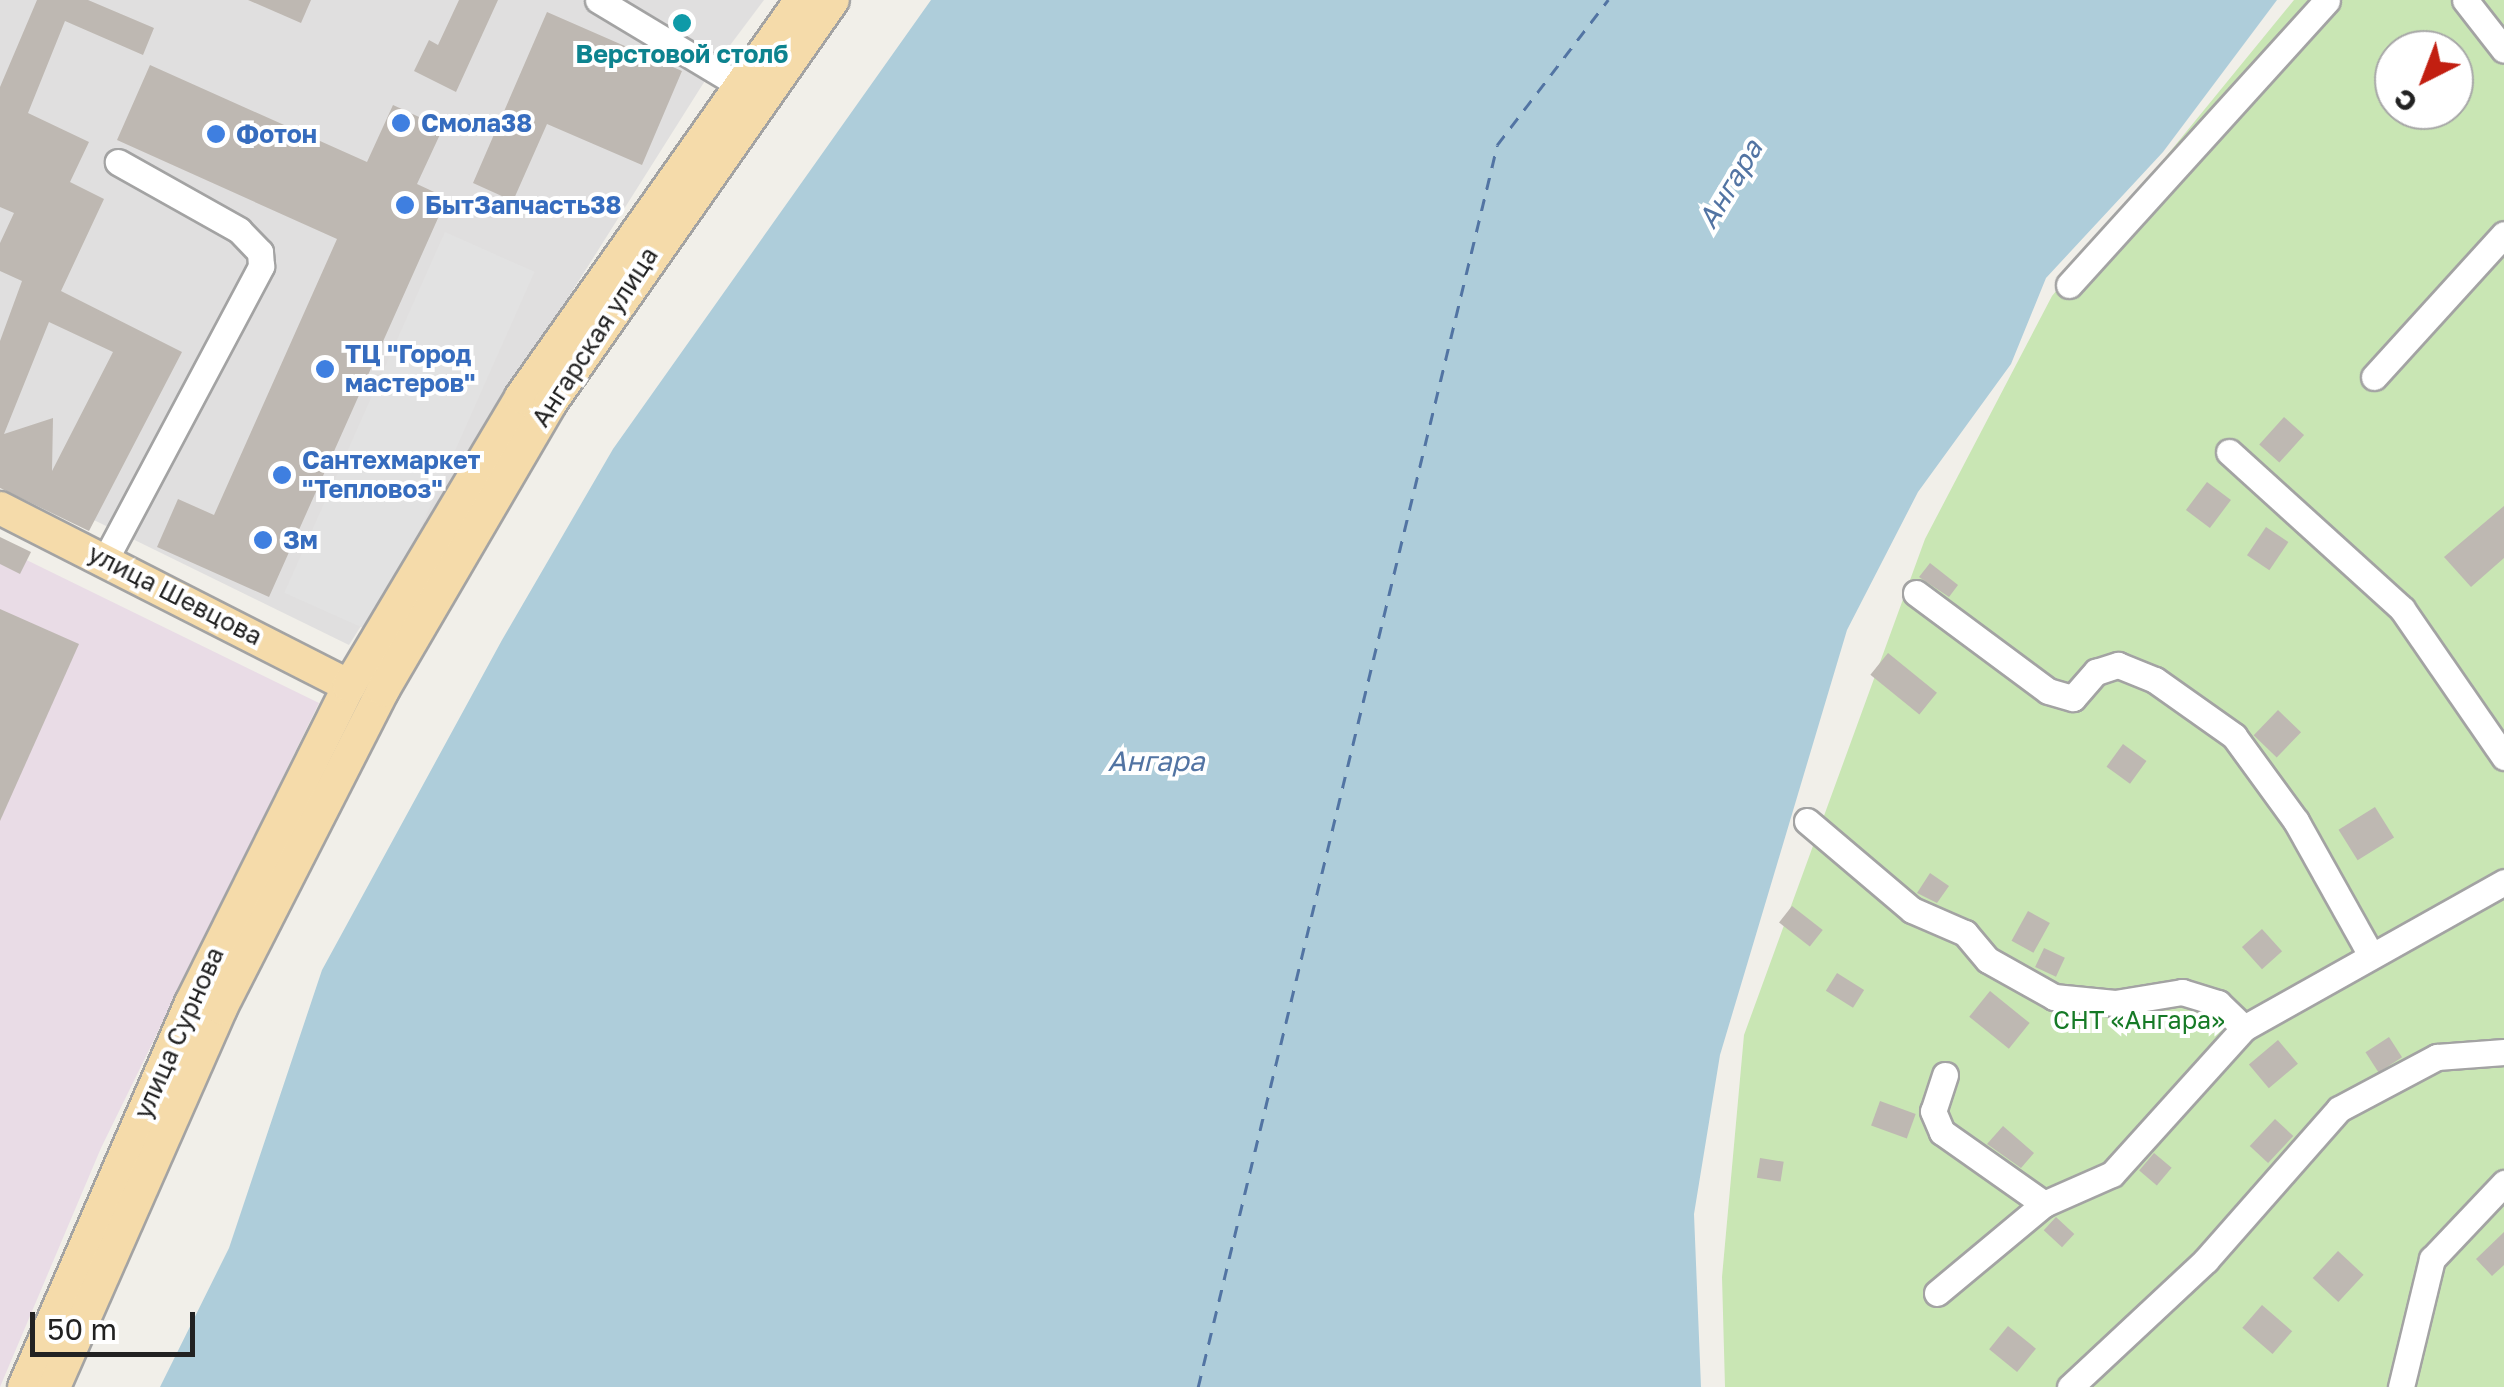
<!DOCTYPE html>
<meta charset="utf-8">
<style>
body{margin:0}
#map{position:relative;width:2504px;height:1387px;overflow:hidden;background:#f1efe9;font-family:"Golos Text",sans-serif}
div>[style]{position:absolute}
.residential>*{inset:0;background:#e0dfdf}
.industrial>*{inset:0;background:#e9dce6}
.grass>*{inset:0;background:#c9e6b4}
.parking>*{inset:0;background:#e2e2e2;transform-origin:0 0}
.water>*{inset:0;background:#aecdda}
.ferry>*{height:2.5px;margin-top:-1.25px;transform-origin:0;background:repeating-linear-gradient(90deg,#5274a3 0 12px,transparent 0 22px)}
.building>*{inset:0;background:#beb8b2;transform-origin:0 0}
.roads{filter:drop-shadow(2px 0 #a3a3a3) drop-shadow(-2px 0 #a3a3a3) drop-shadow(0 2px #a3a3a3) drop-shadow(0 -2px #a3a3a3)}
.minor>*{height:25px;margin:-12.5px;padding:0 12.5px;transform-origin:12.5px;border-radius:12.5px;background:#fff}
.major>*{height:32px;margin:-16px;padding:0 16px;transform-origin:16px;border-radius:16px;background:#f5dbaa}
.dots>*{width:28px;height:28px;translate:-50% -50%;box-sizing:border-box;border:5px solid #fff;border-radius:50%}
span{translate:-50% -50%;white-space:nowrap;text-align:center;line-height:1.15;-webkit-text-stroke:8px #fff;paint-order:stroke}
.culture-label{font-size:25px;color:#0d838f;font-weight:700}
.shop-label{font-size:25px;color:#366cbe;font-weight:700}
.left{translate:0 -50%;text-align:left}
.street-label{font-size:25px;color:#222}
.park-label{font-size:25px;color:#167a26}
.water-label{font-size:28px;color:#5274a3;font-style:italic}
.north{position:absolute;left:2374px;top:30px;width:100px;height:100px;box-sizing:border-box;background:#fff;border:2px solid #a7a7a7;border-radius:50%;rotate:222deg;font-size:28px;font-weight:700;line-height:40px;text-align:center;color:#222}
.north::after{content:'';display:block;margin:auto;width:35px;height:45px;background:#c21f11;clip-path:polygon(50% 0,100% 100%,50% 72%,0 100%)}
.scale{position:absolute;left:30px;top:1312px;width:165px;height:45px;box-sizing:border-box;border:5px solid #222;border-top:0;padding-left:12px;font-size:30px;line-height:35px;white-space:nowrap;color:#222;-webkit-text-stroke:8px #fff;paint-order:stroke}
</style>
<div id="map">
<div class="residential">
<i style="clip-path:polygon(0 0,764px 0,713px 68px,349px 645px,0 474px)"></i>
</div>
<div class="industrial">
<i style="clip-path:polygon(0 547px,319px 703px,101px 1148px,0 1387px)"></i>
</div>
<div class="grass">
<i style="clip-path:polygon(evenodd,2294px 0,2504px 0,2504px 1387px,1725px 1387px,1722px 1277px,1744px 1035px,1925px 539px,2052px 296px,2294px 0,2394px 50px,2454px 50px,2454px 110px,2394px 110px,2394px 50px)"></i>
</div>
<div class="parking">
<i style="left:445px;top:232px;width:98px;height:395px;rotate:24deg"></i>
</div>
<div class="water">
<i style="clip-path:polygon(931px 0,2277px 0,2163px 152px,2046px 278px,2011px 364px,1918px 492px,1847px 630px,1720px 1055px,1694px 1214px,1701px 1387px,160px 1387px,229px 1248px,322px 970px,502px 640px,613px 449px)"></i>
</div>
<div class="ferry">
<i style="left:1198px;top:1387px;width:1277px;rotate:-76.46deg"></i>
<i style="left:1497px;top:145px;width:183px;rotate:-52.6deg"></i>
</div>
<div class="building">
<i style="clip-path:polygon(evenodd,37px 0,88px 0,154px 28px,143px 55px,65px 21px,28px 113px,89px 142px,70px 182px,104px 199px,61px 291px,182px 352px,89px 531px,0 488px,0 341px,22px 281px,0 271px,0 243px,14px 213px,0 207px,0 87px,37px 0,49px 322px,113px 352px,52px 471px,53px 418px,4px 434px,49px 322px)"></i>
<i style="clip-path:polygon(248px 0,311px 0,301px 23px)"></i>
<i style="clip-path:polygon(459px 0,498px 0,456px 92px,414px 71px,429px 40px,438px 45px)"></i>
<i style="clip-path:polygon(547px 12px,682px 71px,642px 165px,547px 124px,513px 201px,473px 183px)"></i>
<i style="clip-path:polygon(150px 65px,367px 162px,393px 105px,443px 128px,417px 184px,447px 198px,269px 597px,157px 547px,178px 499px,214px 515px,337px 239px,117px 140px)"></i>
<i style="left:2284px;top:417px;width:27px;height:37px;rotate:42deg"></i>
<i style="left:2207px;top:482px;width:30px;height:35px;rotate:37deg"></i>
<i style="clip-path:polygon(2504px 506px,2504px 558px,2471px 587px,2444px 557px)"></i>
<i style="left:2266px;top:527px;width:27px;height:34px;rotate:34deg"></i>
<i style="clip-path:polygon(0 537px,31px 552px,20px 574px,0 564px)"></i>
<i style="clip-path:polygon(1930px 563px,1958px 585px,1949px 597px,1919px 577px)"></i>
<i style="clip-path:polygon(0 609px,79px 644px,0 821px)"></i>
<i style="left:1888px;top:653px;width:63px;height:28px;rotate:39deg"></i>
<i style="left:2278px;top:710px;width:32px;height:35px;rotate:44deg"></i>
<i style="left:2123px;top:744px;width:29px;height:28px;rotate:36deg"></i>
<i style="left:2375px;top:807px;width:36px;height:43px;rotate:58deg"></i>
<i style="clip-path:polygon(1930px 873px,1949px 886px,1937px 903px,1917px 893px)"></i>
<i style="left:1792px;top:906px;width:39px;height:21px;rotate:38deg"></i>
<i style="left:2028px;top:911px;width:25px;height:34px;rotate:29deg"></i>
<i style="left:2262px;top:929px;width:30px;height:27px;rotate:48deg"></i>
<i style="left:2044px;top:948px;width:23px;height:21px;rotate:25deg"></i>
<i style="left:1837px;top:973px;width:32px;height:21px;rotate:32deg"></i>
<i style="left:1990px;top:991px;width:51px;height:33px;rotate:39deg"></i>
<i style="left:2389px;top:1037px;width:24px;height:28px;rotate:57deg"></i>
<i style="left:2278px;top:1040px;width:31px;height:38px;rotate:50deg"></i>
<i style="left:1880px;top:1101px;width:38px;height:26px;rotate:20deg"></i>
<i style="left:2275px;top:1119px;width:25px;height:37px;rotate:43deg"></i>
<i style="clip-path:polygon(2003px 1126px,2034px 1153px,2021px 1168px,1987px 1144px)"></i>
<i style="left:2154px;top:1153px;width:23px;height:23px;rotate:40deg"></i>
<i style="left:1760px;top:1158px;width:24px;height:20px;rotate:9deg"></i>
<i style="left:2056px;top:1217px;width:25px;height:18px;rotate:43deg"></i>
<i style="clip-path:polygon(2504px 1232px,2504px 1265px,2492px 1276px,2476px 1259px)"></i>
<i style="left:2338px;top:1251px;width:35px;height:37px;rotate:43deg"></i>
<i style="left:2262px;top:1305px;width:40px;height:30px;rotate:41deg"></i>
<i style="left:2008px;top:1326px;width:36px;height:30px;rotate:39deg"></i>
</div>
<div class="roads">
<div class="minor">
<i style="left:598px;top:0;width:163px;rotate:31deg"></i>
<i style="left:2465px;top:0;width:63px;rotate:52deg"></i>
<i style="left:2069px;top:285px;width:384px;rotate:-47.8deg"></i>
<i style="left:2374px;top:377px;width:193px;rotate:-47.7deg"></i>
<i style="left:2229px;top:452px;width:234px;rotate:42.2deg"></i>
<i style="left:2402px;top:609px;width:180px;rotate:55.4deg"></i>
<i style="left:105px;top:560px;width:333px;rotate:-62deg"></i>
<i style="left:261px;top:266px;width:14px;rotate:-94deg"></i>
<i style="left:260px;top:252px;width:30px;rotate:-134deg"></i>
<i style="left:239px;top:230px;width:139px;rotate:-150.7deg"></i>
<i style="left:1916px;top:593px;width:164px;rotate:36.6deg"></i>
<i style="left:2048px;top:691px;width:26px;rotate:16deg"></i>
<i style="left:2073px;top:698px;width:35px;rotate:-49deg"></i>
<i style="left:2096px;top:672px;width:23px;rotate:-18deg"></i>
<i style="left:2118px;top:665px;width:40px;rotate:22deg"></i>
<i style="left:2155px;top:680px;width:97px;rotate:35.3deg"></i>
<i style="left:2234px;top:736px;width:105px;rotate:53.9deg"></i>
<i style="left:2296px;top:821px;width:154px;rotate:60.8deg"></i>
<i style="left:1807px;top:821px;width:138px;rotate:40.3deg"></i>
<i style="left:1912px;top:910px;width:58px;rotate:23.5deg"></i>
<i style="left:1965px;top:933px;width:35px;rotate:50deg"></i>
<i style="left:1988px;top:960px;width:76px;rotate:29.3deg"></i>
<i style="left:2054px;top:997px;width:61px;rotate:5.6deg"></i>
<i style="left:2115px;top:1003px;width:68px;rotate:-9.3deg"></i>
<i style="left:2182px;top:992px;width:38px;rotate:17deg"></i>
<i style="left:2218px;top:1003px;width:36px;rotate:44deg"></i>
<i style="left:1945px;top:1075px;width:38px;rotate:108deg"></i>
<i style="left:1933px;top:1111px;width:23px;rotate:67deg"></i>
<i style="left:1942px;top:1132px;width:125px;rotate:35.2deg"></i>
<i style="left:1937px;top:1293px;width:139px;rotate:-39.8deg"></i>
<i style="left:2044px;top:1204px;width:74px;rotate:-23.8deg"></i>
<i style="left:2112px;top:1174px;width:197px;rotate:-47.9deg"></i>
<i style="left:2244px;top:1028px;width:298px;rotate:-29.3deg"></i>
<i style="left:2070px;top:1387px;width:186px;rotate:-43deg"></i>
<i style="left:2206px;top:1260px;width:201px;rotate:-48.6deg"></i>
<i style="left:2339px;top:1109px;width:111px;rotate:-28deg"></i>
<i style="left:2437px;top:1057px;width:67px;rotate:-4.3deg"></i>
<i style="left:2401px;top:1387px;width:132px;rotate:-76.4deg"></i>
<i style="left:2432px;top:1259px;width:105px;rotate:-46.5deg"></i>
</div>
<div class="major">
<i style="left:0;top:508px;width:392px;rotate:27deg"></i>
<i style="left:24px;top:1387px;width:419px;rotate:-66.5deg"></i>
<i style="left:191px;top:1003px;width:354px;rotate:-63.5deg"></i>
<i style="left:349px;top:686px;width:336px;rotate:-59.2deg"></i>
<i style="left:521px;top:397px;width:486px;rotate:-54.8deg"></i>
<i style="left:54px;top:1387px;width:414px;rotate:-66.2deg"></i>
<i style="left:221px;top:1008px;width:357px;rotate:-63deg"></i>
<i style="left:383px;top:690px;width:331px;rotate:-59.7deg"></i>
<i style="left:550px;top:404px;width:493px;rotate:-55deg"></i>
</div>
</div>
<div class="dots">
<i style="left:682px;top:23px;background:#0f9aa8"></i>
<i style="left:401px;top:123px;background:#3f7fe0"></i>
<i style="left:216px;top:134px;background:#3f7fe0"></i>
<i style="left:405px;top:205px;background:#3f7fe0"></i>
<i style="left:325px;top:369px;background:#3f7fe0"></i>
<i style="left:282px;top:475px;background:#3f7fe0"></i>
<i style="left:263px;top:540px;background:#3f7fe0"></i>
</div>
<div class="culture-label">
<span style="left:682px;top:54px">Верстовой столб</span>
</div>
<div class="shop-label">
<span class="left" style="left:421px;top:123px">Смола38</span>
<span class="left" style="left:236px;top:134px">Фотон</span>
<span class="left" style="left:425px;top:205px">БытЗапчасть38</span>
<span class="left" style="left:345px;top:369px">ТЦ "Город<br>мастеров"</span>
<span class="left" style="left:302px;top:475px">Сантехмаркет<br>"Тепловоз"</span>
<span class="left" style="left:283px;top:540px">Зм</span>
</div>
<div class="street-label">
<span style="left:595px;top:337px;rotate:-57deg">Ангарская улица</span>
<span style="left:175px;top:595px;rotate:27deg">улица Шевцова</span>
<span style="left:179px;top:1033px;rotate:-66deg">улица Сурнова</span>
</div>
<div class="park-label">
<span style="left:2139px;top:1020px">СНТ «Ангара»</span>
</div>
<div class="water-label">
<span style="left:1730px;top:184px;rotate:-59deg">Ангара</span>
<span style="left:1156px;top:761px">Ангара</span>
</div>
<div class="north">С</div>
<div class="scale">50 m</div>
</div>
